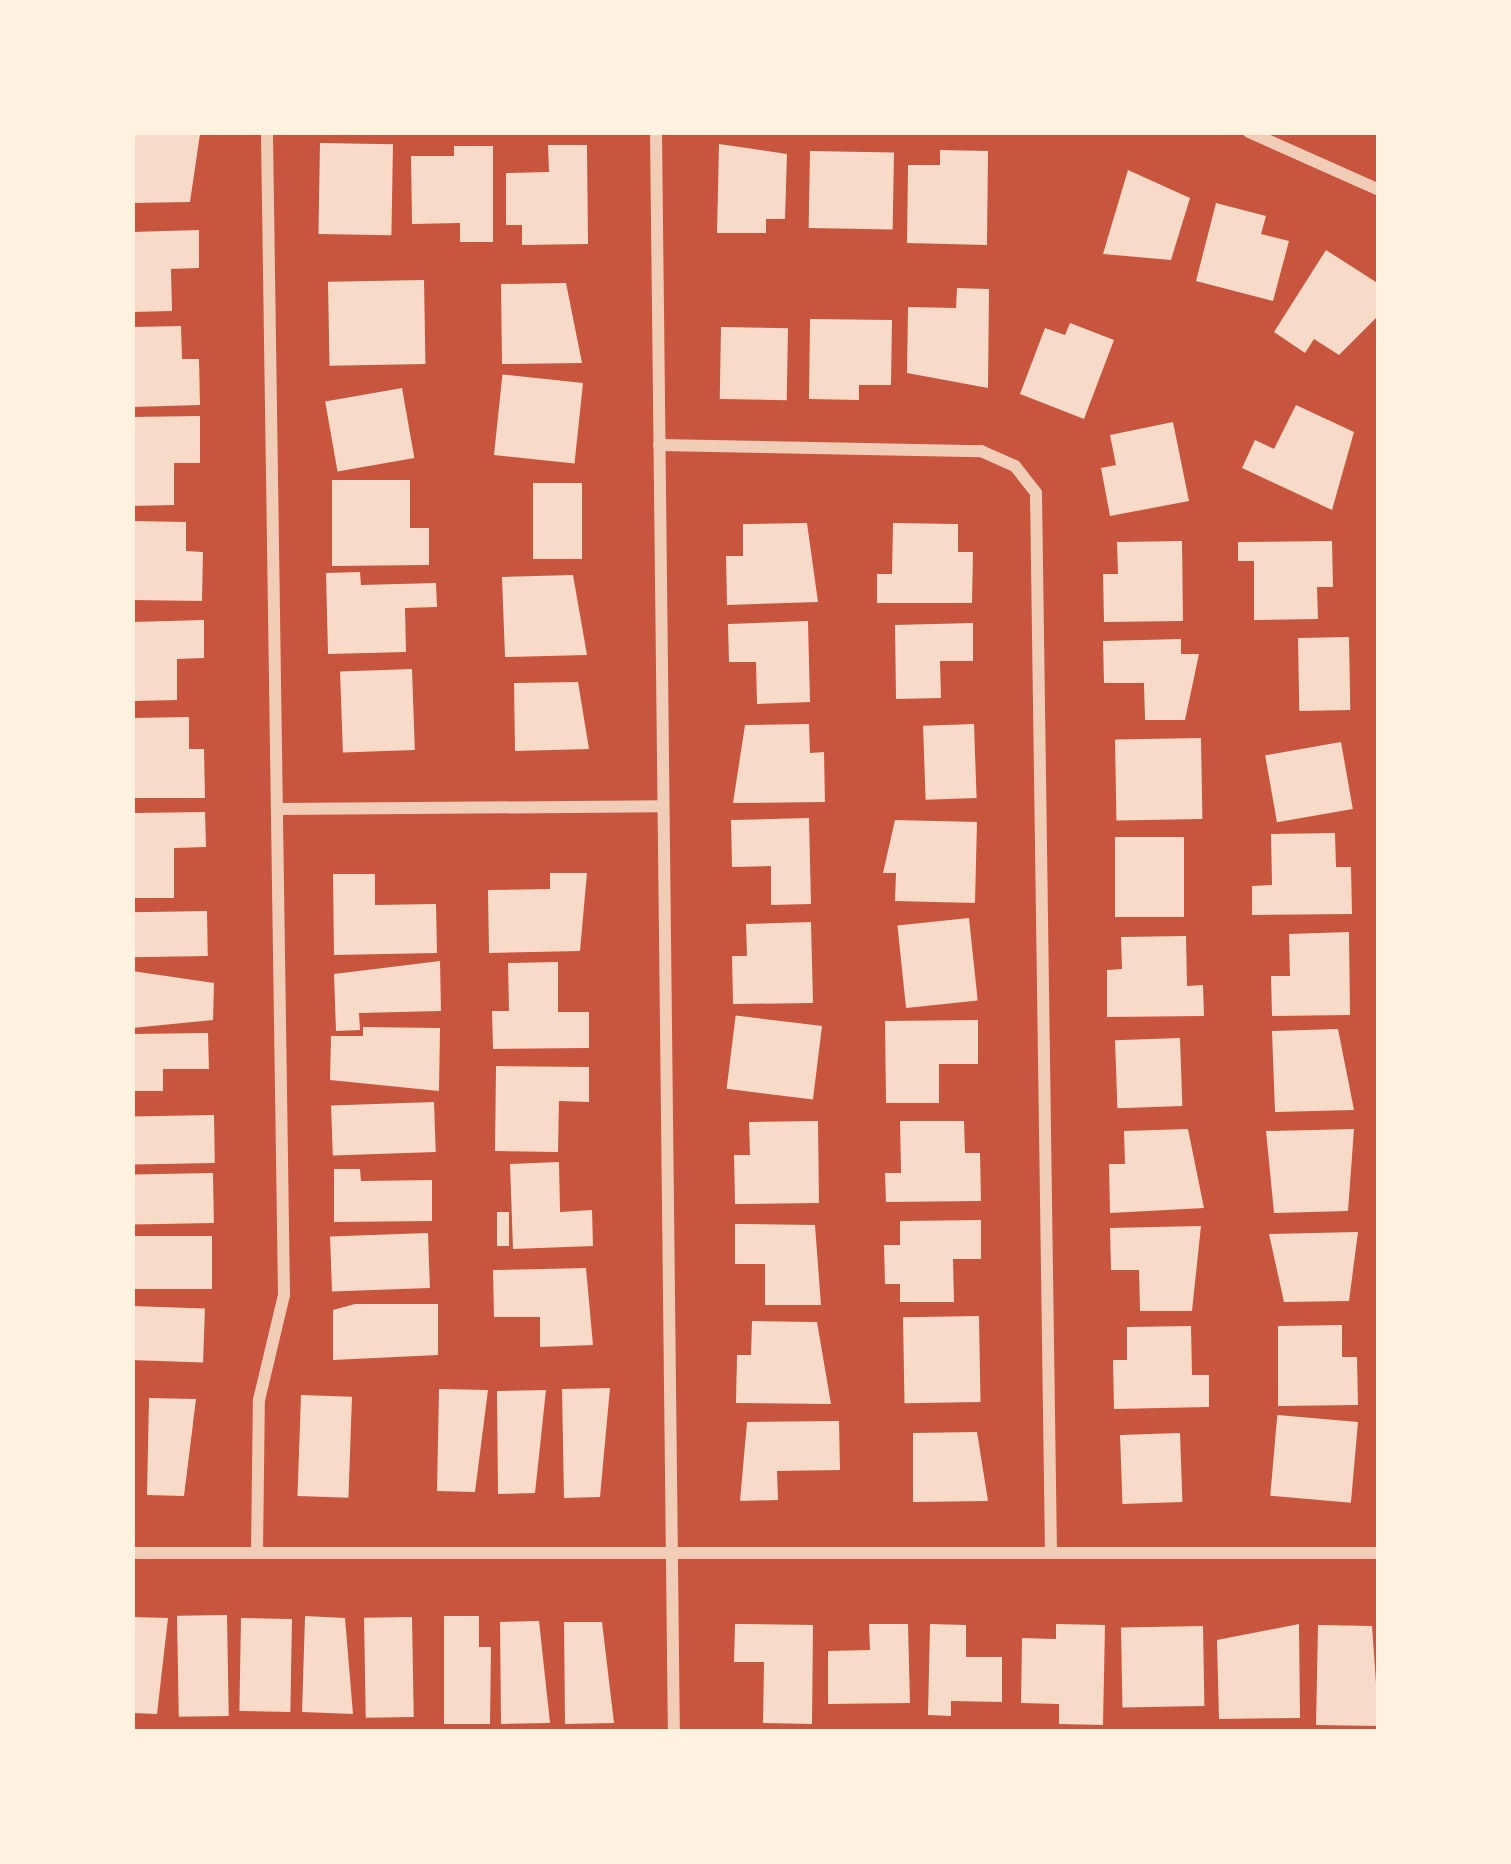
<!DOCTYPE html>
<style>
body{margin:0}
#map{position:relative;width:1511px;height:1864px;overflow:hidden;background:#c8553d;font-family:Figtree,sans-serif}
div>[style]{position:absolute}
.building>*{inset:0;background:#f7dbc8;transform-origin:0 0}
.minor>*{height:12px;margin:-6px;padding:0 6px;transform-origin:6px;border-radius:6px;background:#f1ccb7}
span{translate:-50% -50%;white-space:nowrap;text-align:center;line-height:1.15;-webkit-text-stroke:10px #fff3e0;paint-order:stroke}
.frame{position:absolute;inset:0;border:135px solid #fff3e0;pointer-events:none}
</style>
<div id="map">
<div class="building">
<i style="clip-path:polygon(200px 134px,190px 202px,132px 203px,132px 135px)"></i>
<i style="left:320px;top:143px;width:73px;height:91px;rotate:1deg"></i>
<i style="clip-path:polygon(719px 144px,787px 154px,785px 219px,766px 219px,766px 233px,717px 233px)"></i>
<i style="clip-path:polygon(548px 145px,587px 145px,588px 244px,522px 245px,522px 225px,506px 225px,506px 173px,549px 172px)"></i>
<i style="clip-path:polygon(454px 146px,493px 146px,493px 242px,460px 242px,460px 223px,412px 224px,411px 156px,454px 156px)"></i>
<i style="clip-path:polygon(940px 150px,988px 151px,987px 245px,907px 243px,908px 165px,940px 165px)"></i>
<i style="left:810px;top:151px;width:84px;height:77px;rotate:1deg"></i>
<i style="clip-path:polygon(1128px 170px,1190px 198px,1171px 260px,1103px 254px)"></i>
<i style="clip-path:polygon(1216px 203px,1266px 216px,1261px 234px,1289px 241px,1273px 301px,1196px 281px)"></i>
<i style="clip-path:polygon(199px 230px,199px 268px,171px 269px,172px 311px,132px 312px,132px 232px)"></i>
<i style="clip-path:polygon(1326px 250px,1379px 284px,1379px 315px,1339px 355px,1314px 339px,1305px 353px,1274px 332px)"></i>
<i style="left:424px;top:280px;width:84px;height:96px;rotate:89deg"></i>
<i style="clip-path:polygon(566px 283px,582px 363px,502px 364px,501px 284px)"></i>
<i style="clip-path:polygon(957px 288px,989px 289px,988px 388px,907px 373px,908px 307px,956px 308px)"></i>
<i style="clip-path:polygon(810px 319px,892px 320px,891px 385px,859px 385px,859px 400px,809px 399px)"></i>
<i style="clip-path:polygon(1070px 323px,1114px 340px,1084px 419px,1020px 394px,1045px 328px,1065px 335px)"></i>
<i style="clip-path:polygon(181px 326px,182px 359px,199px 359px,200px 405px,132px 407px,132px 327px)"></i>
<i style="left:721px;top:327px;width:67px;height:72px;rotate:1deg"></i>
<i style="left:583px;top:383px;width:81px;height:81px;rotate:96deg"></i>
<i style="left:402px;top:388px;width:71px;height:78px;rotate:80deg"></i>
<i style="clip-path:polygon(1296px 405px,1354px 432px,1332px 510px,1242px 468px,1255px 440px,1274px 449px)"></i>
<i style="clip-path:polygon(200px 416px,200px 463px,174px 463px,174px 505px,132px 506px,132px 417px)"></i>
<i style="clip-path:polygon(1173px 422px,1189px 501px,1110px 516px,1101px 468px,1116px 465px,1110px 435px)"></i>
<i style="clip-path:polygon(332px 480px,410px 480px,410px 528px,429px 528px,429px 565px,332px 566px)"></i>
<i style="left:533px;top:483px;width:49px;height:76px"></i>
<i style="clip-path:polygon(132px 521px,186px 522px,186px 551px,203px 552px,202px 601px,132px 600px)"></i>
<i style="clip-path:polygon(807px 523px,818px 602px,727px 605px,726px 556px,743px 556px,743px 524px)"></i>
<i style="clip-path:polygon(893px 523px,958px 524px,958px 552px,973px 552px,972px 603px,877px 603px,877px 574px,892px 574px)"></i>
<i style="clip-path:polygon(1182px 541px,1183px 621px,1104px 622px,1103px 574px,1118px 574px,1117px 542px)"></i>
<i style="clip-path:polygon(1332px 541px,1333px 587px,1317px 587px,1318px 619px,1254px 620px,1254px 561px,1238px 561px,1238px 542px)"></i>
<i style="clip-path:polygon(360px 572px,361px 585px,436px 583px,437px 607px,405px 608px,406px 652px,328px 654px,326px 573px)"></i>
<i style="clip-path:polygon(573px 575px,587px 655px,505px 657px,502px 577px)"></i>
<i style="clip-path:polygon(204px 620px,204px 658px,177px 659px,177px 700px,132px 701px,132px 622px)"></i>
<i style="clip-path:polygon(808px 621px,810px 702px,757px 704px,756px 662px,729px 662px,728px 624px)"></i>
<i style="clip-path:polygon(973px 623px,973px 661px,940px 661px,941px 698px,896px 699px,895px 625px)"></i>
<i style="left:1349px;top:637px;width:73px;height:51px;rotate:89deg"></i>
<i style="clip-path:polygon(1181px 639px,1181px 654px,1199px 654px,1185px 720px,1145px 720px,1144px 683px,1104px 683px,1103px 641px)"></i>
<i style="left:412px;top:669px;width:81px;height:72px;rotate:88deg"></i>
<i style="clip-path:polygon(578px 682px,589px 749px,515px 751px,514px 683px)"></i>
<i style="clip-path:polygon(189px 717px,189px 749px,204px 749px,205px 798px,132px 798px,132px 718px)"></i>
<i style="clip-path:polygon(809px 724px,810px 753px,824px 752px,825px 802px,733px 803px,745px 725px)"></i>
<i style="left:974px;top:724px;width:74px;height:51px;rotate:88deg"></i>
<i style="left:1201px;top:738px;width:81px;height:86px;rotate:89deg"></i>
<i style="left:1341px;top:742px;width:68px;height:77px;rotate:80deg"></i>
<i style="clip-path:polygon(205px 812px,206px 847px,174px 848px,174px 898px,132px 898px,132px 813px)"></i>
<i style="clip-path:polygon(809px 818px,811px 904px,771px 905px,771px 866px,732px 867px,731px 820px)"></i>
<i style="clip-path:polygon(895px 820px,977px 822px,975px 903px,895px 901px,896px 873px,883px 873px)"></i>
<i style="clip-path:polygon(1335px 833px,1336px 867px,1351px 867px,1352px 914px,1252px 915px,1252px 886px,1272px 885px,1271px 834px)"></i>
<i style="left:1184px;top:837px;width:80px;height:69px;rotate:90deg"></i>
<i style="clip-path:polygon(550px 873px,587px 873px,580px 951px,489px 953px,488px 890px,550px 889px)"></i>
<i style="clip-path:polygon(333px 874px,375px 874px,375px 905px,436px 904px,437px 953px,334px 955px)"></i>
<i style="left:207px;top:911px;width:45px;height:75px;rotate:89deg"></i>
<i style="left:969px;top:918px;width:83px;height:72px;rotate:84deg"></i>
<i style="clip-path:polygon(811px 922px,813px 1003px,733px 1004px,732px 956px,747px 956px,746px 924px)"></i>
<i style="clip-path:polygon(1349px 932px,1350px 1015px,1272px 1016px,1271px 976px,1290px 976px,1289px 934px)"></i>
<i style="clip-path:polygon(1186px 936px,1187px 986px,1203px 985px,1204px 1016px,1107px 1017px,1107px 970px,1122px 969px,1121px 937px)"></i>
<i style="clip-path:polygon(440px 961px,441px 1011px,359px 1013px,360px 1030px,336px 1031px,334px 974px)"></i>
<i style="clip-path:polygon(558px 962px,558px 1012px,589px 1012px,589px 1048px,493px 1049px,492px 1011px,509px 1011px,508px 963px)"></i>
<i style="clip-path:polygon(132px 971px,214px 983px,213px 1020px,132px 1028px)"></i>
<i style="clip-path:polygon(978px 1020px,978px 1064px,939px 1064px,939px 1103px,886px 1103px,885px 1021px)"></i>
<i style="left:822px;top:1026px;width:74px;height:87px;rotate:97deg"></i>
<i style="clip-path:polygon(363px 1027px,440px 1028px,439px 1091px,330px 1080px,331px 1036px,363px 1036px)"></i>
<i style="clip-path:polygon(1338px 1029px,1354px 1110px,1275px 1112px,1272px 1031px)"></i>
<i style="clip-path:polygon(208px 1033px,209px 1069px,163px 1069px,163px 1091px,132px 1091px,132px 1034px)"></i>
<i style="left:1180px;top:1038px;width:68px;height:65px;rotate:88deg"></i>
<i style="clip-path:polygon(496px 1066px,589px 1067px,589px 1102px,559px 1101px,558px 1152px,495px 1151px)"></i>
<i style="left:434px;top:1102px;width:50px;height:103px;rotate:88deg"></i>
<i style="left:214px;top:1115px;width:48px;height:82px;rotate:89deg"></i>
<i style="clip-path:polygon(818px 1121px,819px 1203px,735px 1204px,734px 1155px,750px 1155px,749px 1122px)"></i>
<i style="clip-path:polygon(900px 1121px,964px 1121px,965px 1153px,980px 1153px,981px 1201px,886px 1202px,885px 1173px,901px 1173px)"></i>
<i style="clip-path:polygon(1188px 1129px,1204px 1208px,1110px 1213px,1109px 1164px,1125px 1164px,1124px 1131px)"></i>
<i style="clip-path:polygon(1354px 1129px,1348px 1211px,1274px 1213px,1266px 1131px)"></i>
<i style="clip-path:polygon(559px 1162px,560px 1212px,592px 1210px,593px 1246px,513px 1249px,510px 1164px)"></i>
<i style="clip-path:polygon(334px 1169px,360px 1169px,361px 1181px,432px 1180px,432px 1221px,334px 1222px)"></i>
<i style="left:213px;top:1173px;width:50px;height:81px;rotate:89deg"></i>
<i style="left:497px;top:1212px;width:12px;height:34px"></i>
<i style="clip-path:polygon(981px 1220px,981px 1259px,953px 1259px,954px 1302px,900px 1302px,900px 1284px,885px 1284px,884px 1245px,900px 1245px,900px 1221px)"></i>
<i style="clip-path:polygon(735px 1224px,815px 1225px,821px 1305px,765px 1305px,765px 1264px,735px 1264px)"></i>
<i style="clip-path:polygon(1201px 1226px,1192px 1311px,1140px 1311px,1139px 1270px,1111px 1270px,1110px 1228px)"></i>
<i style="clip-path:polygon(1358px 1232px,1349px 1301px,1284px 1302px,1269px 1234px)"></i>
<i style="left:428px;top:1233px;width:55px;height:98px;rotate:88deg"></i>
<i style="left:132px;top:1236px;width:80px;height:53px"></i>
<i style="clip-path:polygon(586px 1268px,593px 1345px,540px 1347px,540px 1317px,494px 1317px,493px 1270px)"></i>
<i style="clip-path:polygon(355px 1304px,438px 1304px,438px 1355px,333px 1360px,333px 1310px)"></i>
<i style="left:132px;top:1306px;width:73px;height:54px;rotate:2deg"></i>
<i style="left:979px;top:1316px;width:86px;height:76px;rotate:89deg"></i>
<i style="clip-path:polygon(752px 1321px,817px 1322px,831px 1404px,736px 1403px,737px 1355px,751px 1355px)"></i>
<i style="clip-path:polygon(1342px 1325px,1342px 1357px,1357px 1357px,1358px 1405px,1278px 1406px,1278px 1326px)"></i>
<i style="clip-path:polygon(1191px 1326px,1192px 1375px,1209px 1375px,1209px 1407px,1114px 1409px,1113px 1360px,1127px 1360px,1127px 1327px)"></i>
<i style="clip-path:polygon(610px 1388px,600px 1497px,564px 1498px,562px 1389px)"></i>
<i style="clip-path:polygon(439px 1389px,488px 1390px,475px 1492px,437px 1491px)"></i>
<i style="clip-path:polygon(546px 1390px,535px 1493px,498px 1494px,497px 1391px)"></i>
<i style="left:301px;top:1395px;width:51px;height:101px;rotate:2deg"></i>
<i style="clip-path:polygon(149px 1398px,196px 1399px,184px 1496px,147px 1495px)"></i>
<i style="clip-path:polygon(839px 1421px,840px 1470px,777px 1471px,778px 1500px,740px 1501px,747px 1422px)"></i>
<i style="left:1358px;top:1422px;width:81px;height:81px;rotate:95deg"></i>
<i style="clip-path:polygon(977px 1432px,988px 1501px,913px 1502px,913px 1433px)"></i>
<i style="left:1180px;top:1433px;width:69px;height:60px;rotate:88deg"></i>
<i style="left:227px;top:1615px;width:101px;height:50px;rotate:89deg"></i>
<i style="clip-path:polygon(305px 1616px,345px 1618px,353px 1714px,302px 1712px)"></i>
<i style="clip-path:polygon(444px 1616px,479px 1616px,479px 1647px,491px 1647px,490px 1724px,444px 1724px)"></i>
<i style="clip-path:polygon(132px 1617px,168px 1618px,157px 1714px,132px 1713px)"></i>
<i style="left:412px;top:1617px;width:100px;height:48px;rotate:89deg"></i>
<i style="left:241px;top:1618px;width:51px;height:93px;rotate:1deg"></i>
<i style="clip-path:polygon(539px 1621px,550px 1723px,501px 1724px,500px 1622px)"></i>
<i style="clip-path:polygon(564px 1622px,602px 1622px,614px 1723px,565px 1724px)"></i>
<i style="clip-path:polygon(735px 1624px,813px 1625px,812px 1724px,763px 1723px,764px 1662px,734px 1662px)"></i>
<i style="clip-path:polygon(869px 1624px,908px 1624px,910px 1703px,828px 1704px,828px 1651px,870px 1650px)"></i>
<i style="clip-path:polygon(930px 1624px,966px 1625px,966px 1657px,1002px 1657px,1002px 1702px,951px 1701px,951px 1716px,928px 1715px)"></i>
<i style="clip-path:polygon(1056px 1624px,1105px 1625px,1103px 1725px,1059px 1724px,1059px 1704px,1021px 1703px,1022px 1638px,1056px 1639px)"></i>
<i style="clip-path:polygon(1299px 1624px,1300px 1718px,1219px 1719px,1217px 1640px)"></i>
<i style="clip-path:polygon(1318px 1625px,1372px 1626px,1379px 1726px,1316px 1725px)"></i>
<i style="left:1203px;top:1626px;width:80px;height:82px;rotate:89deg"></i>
</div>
<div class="minor">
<i style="left:656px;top:132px;width:1600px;rotate:89.36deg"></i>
<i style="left:1249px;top:132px;width:142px;rotate:24deg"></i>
<i style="left:659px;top:445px;width:322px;rotate:1.1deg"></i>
<i style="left:981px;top:451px;width:37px;rotate:24deg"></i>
<i style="left:1015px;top:466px;width:34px;rotate:52deg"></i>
<i style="left:1036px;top:493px;width:1060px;rotate:89.19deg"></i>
<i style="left:277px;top:809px;width:386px;rotate:-0.4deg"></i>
<i style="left:132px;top:1553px;width:1247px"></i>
<i style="left:257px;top:1553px;width:153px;rotate:-89.3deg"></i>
<i style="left:259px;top:1400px;width:108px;rotate:-76.6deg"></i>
<i style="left:284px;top:1295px;width:1163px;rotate:-90.84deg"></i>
</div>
<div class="frame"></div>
</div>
